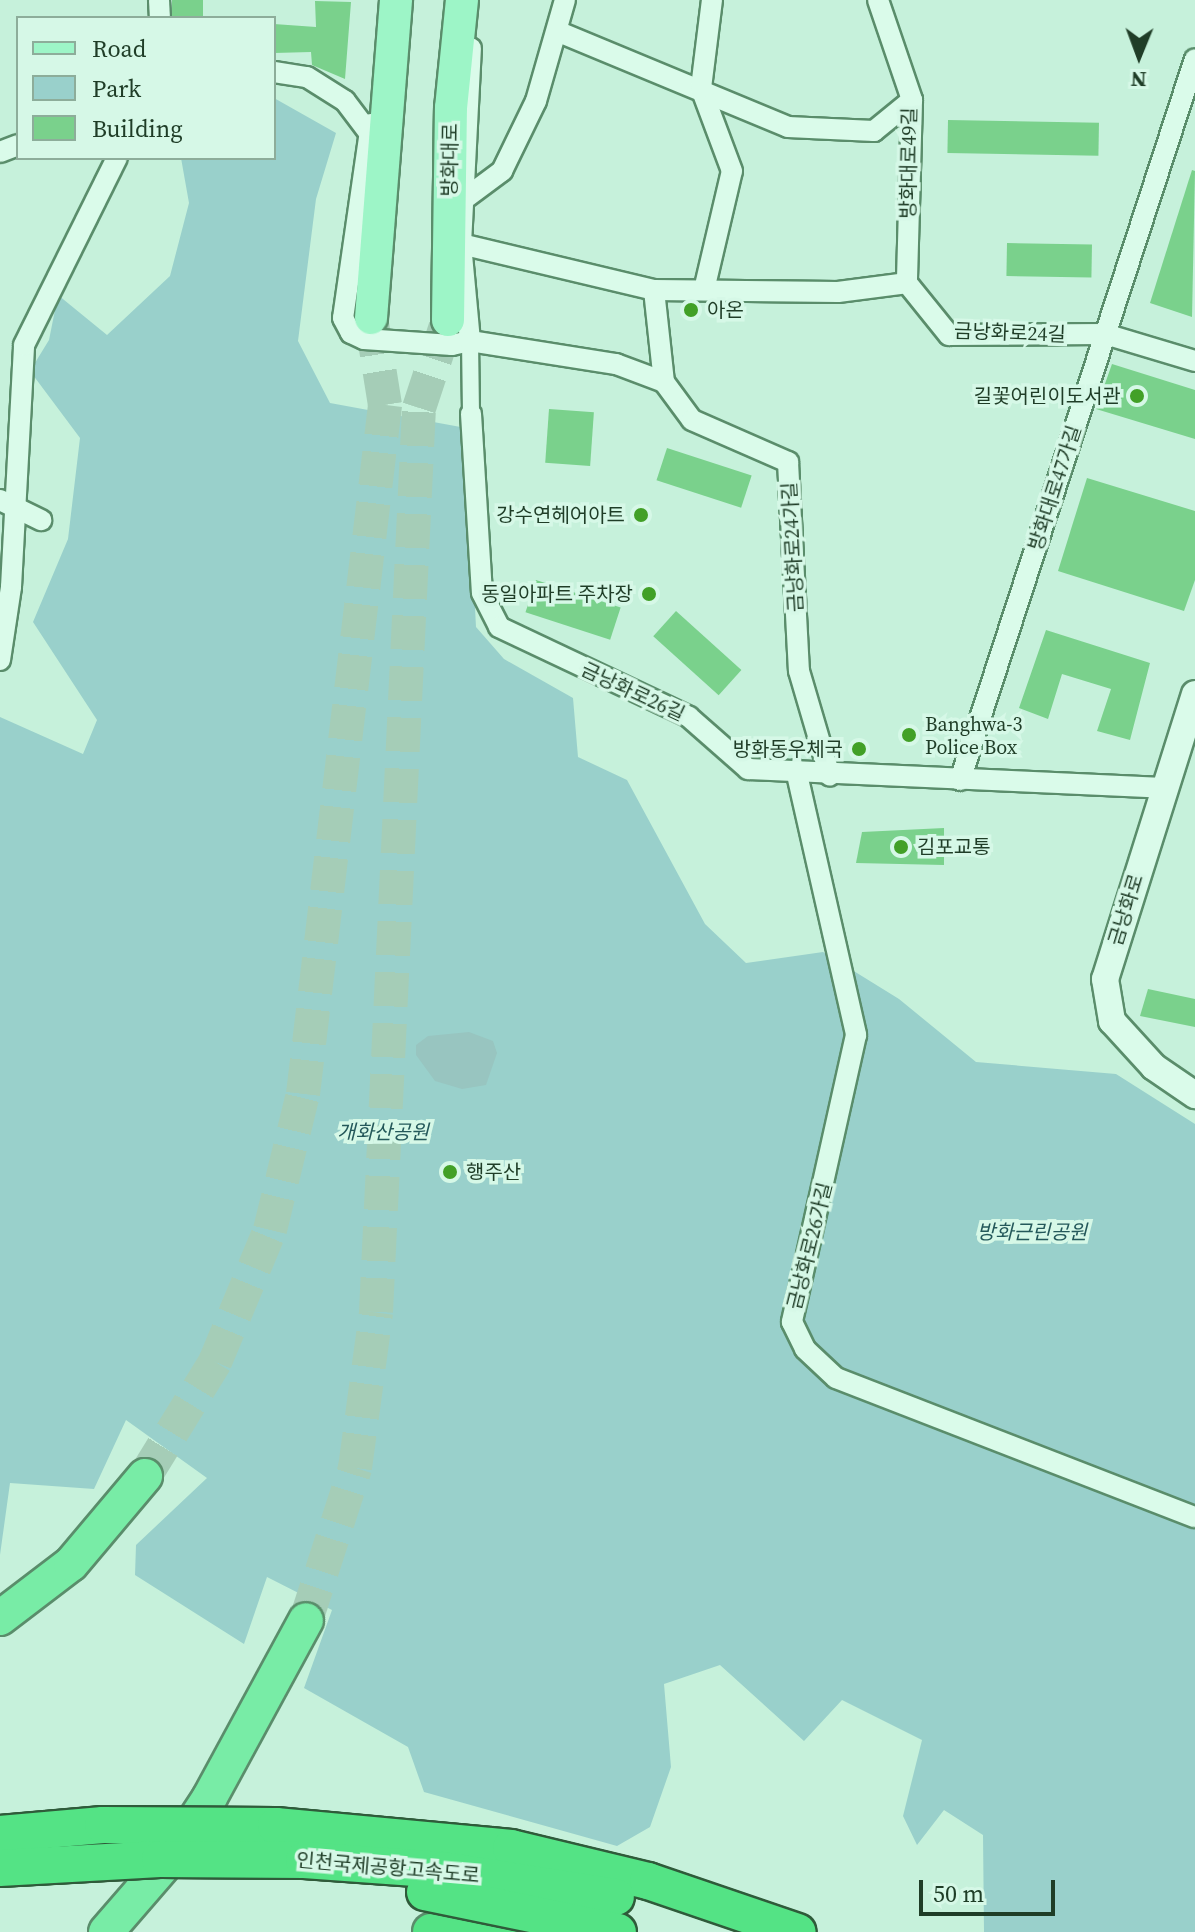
<!DOCTYPE html>
<meta charset="utf-8">
<style>
body{margin:0}
#map{position:relative;width:1195px;height:1932px;overflow:hidden;background:#c6f1db;font-family:"Source Serif 4","Noto Sans KR",serif}
div>[style]{position:absolute}
.green>*{inset:0;background:#99d0cb}
.cemetery>*{inset:0;background:#98c5c0}
.building>*{inset:0;background:#7ad18c;transform-origin:0 0}
.trunk-tunnel>*{height:34px;margin-top:-17px;transform-origin:0;background:repeating-linear-gradient(90deg,#a5cdb7 0 34px,transparent 0 51px)}
.roads{filter:drop-shadow(2px 0 #5a8d6b) drop-shadow(-2px 0 #5a8d6b) drop-shadow(0 2px #5a8d6b) drop-shadow(0 -2px #5a8d6b)}
.pedestrian>*{height:16px;margin:-8px;padding:0 8px;transform-origin:8px;border-radius:8px;background:#dafbea}
.minor>*{height:20px;margin:-10px;padding:0 10px;transform-origin:10px;border-radius:10px;background:#dafbea}
.tertiary>*{height:26px;margin:-13px;padding:0 13px;transform-origin:13px;border-radius:13px;background:#dafbea}
.primary>*{height:32px;margin:-16px;padding:0 16px;transform-origin:16px;border-radius:16px;background:#9df5c7}
.trunk>*{height:34px;margin:-17px;padding:0 17px;transform-origin:17px;border-radius:17px;background:#78eca6}
.motorway>*{height:36px;margin:-18px;padding:0 18px;transform-origin:18px;border-radius:18px;background:#54e385}
.bridges{filter:drop-shadow(2px 0 #2f5b3a) drop-shadow(-2px 0 #2f5b3a) drop-shadow(0 2px #2f5b3a) drop-shadow(0 -2px #2f5b3a)}
.motorway-bridge>*{height:36px;margin:-18px;padding:0 18px;transform-origin:18px;border-radius:18px;background:#54e385}
.dots>*{width:22px;height:22px;translate:-50% -50%;box-sizing:border-box;border:4px solid #d6f8e7;border-radius:50%}
span{translate:-50% -50%;white-space:nowrap;text-align:center;line-height:1.15;-webkit-text-stroke:7px #d6f8e7;paint-order:stroke}
.street-label{font-size:20px;color:#1f3d27}
.poi-label{font-size:20px;color:#1f3d27}
.left{translate:0 -50%;text-align:left}
.right{translate:-100% -50%;text-align:right}
.park-label{font-size:20px;color:#24585a;font-style:italic}
.legend{position:absolute;left:16px;top:16px;width:260px;height:144px;box-sizing:border-box;background:#d6f8e7;border:2px solid #8dad9a;margin:0;padding:10px 14px;list-style:none;font-size:24px;color:#1f3d27}
.legend li{display:flex;align-items:center;gap:16px;height:40px}
.legend b{width:40px;border:2px solid #8dad9a}
.north{position:absolute;left:1099px;top:16px;width:80px;height:80px;-webkit-text-stroke:6px #d6f8e7;paint-order:stroke;rotate:181deg;font-size:22px;font-weight:700;line-height:32px;text-align:center;color:#1f3d27}
.north::after{content:'';display:block;margin:auto;width:28px;height:36px;background:#1f3d27;clip-path:polygon(50% 0,100% 100%,50% 72%,0 100%)}
.scale{position:absolute;left:919px;top:1880px;width:136px;height:36px;box-sizing:border-box;border:4px solid #1f3d27;border-top:0;padding-left:10px;font-size:24px;line-height:28px;white-space:nowrap;color:#1f3d27;-webkit-text-stroke:6px #d6f8e7;paint-order:stroke}
</style>
<div id="map">
<div class="green">
<i style="clip-path:polygon(274px 98px,336px 133px,316px 199px,298px 341px,330px 403px,466px 428px,476px 627px,504px 659px,573px 698px,578px 757px,627px 780px,705px 924px,746px 963px,823px 952px,899px 999px,976px 1062px,1116px 1074px,1195px 1124px,1195px 1932px,984px 1932px,983px 1835px,944px 1810px,917px 1845px,903px 1816px,922px 1740px,842px 1700px,804px 1741px,720px 1665px,664px 1684px,671px 1767px,650px 1827px,617px 1846px,424px 1792px,408px 1747px,304px 1688px,332px 1610px,267px 1577px,244px 1644px,135px 1575px,136px 1545px,207px 1478px,126px 1420px,94px 1489px,10px 1483px,0 1555px,0 717px,83px 754px,97px 720px,33px 622px,68px 539px,80px 438px,30px 371px,49px 340px,58px 295px,107px 335px,170px 276px,189px 203px,181px 158px,274px 158px)"></i>
</div>
<div class="cemetery">
<i style="clip-path:polygon(469px 1032px,493px 1041px,497px 1053px,486px 1085px,462px 1089px,435px 1081px,416px 1055px,416px 1045px,428px 1036px)"></i>
</div>
<div class="building">
<i style="left:172px;top:0;width:31px;height:18px"></i>
<i style="clip-path:polygon(315px 1px,351px 2px,345px 79px,312px 65px,311px 52px,274px 53px,274px 24px,316px 27px)"></i>
<i style="left:948px;top:120px;width:151px;height:33px;rotate:1deg"></i>
<i style="clip-path:polygon(1192px 170px,1195px 171px,1192px 317px,1150px 303px)"></i>
<i style="left:1007px;top:243px;width:85px;height:33px;rotate:1deg"></i>
<i style="clip-path:polygon(1112px 364px,1195px 390px,1195px 439px,1096px 409px)"></i>
<i style="left:549px;top:409px;width:45px;height:54px;rotate:4deg"></i>
<i style="left:667px;top:448px;width:89px;height:34px;rotate:18deg"></i>
<i style="clip-path:polygon(1087px 478px,1195px 511px,1195px 580px,1184px 611px,1058px 571px)"></i>
<i style="left:536px;top:580px;width:89px;height:34px;rotate:18deg"></i>
<i style="left:676px;top:611px;width:88px;height:34px;rotate:42deg"></i>
<i style="clip-path:polygon(1046px 630px,1150px 663px,1130px 740px,1097px 731px,1111px 689px,1062px 674px,1048px 719px,1019px 708px)"></i>
<i style="clip-path:polygon(944px 828px,944px 865px,856px 863px,862px 832px)"></i>
<i style="clip-path:polygon(1148px 989px,1195px 999px,1195px 1027px,1140px 1016px)"></i>
</div>
<div class="trunk-tunnel">
<i style="left:145px;top:1476px;width:134px;rotate:-58.4deg"></i>
<i style="left:215px;top:1362px;width:143px;rotate:-67.4deg"></i>
<i style="left:270px;top:1230px;width:140px;rotate:-76.4deg"></i>
<i style="left:303px;top:1094px;width:694px;rotate:-83.21deg"></i>
<i style="left:385px;top:405px;width:88px;rotate:-99.1deg"></i>
<i style="left:306px;top:1620px;width:160px;rotate:-72.1deg"></i>
<i style="left:355px;top:1468px;width:157px;rotate:-82.3deg"></i>
<i style="left:376px;top:1312px;width:905px;rotate:-87.28deg"></i>
<i style="left:419px;top:408px;width:93px;rotate:-71.8deg"></i>
</div>
<div class="roads">
<div class="pedestrian">
<i style="left:470px;top:341px;width:73px;rotate:89.2deg"></i>
</div>
<div class="minor">
<i style="left:159px;top:0;width:18px;rotate:87deg"></i>
<i style="left:878px;top:0;width:106px;rotate:71.2deg"></i>
<i style="left:912px;top:100px;width:183px;rotate:91.6deg"></i>
<i style="left:559px;top:32px;width:248px;rotate:22.5deg"></i>
<i style="left:788px;top:127px;width:86px;rotate:2.7deg"></i>
<i style="left:874px;top:131px;width:49px;rotate:-39.2deg"></i>
<i style="left:274px;top:72px;width:33px;rotate:9deg"></i>
<i style="left:307px;top:77px;width:45px;rotate:32.3deg"></i>
<i style="left:345px;top:101px;width:41px;rotate:52.9deg"></i>
<i style="left:371px;top:124px;width:196px;rotate:98.2deg"></i>
<i style="left:343px;top:318px;width:17px;rotate:62deg"></i>
<i style="left:351px;top:333px;width:14px;rotate:25deg"></i>
<i style="left:364px;top:339px;width:88px;rotate:3.9deg"></i>
<i style="left:452px;top:345px;width:18px;rotate:-13deg"></i>
<i style="left:470px;top:341px;width:97px;rotate:-95.3deg"></i>
<i style="left:461px;top:244px;width:196px;rotate:-87.1deg"></i>
<i style="left:0;top:152px;width:19px;rotate:-21deg"></i>
<i style="left:467px;top:197px;width:44px;rotate:-36.6deg"></i>
<i style="left:502px;top:171px;width:78px;rotate:-64.1deg"></i>
<i style="left:536px;top:101px;width:105px;rotate:-74deg"></i>
<i style="left:461px;top:244px;width:198px;rotate:13.4deg"></i>
<i style="left:654px;top:290px;width:184px;rotate:0.6deg"></i>
<i style="left:838px;top:292px;width:70px;rotate:-7.4deg"></i>
<i style="left:907px;top:283px;width:67px;rotate:51.1deg"></i>
<i style="left:949px;top:335px;width:156px;rotate:-0.4deg"></i>
<i style="left:1105px;top:334px;width:94px;rotate:16.7deg"></i>
<i style="left:654px;top:290px;width:93px;rotate:83.8deg"></i>
<i style="left:664px;top:382px;width:47px;rotate:53.6deg"></i>
<i style="left:692px;top:420px;width:105px;rotate:23.6deg"></i>
<i style="left:788px;top:462px;width:209px;rotate:87deg"></i>
<i style="left:799px;top:671px;width:109px;rotate:73.6deg"></i>
<i style="left:704px;top:290px;width:122px;rotate:-76.8deg"></i>
<i style="left:732px;top:171px;width:89px;rotate:-110.5deg"></i>
<i style="left:701px;top:88px;width:89px;rotate:-82.9deg"></i>
<i style="left:470px;top:341px;width:148px;rotate:9deg"></i>
<i style="left:616px;top:364px;width:51px;rotate:20.6deg"></i>
<i style="left:471px;top:414px;width:179px;rotate:86.5deg"></i>
<i style="left:482px;top:593px;width:38px;rotate:63deg"></i>
<i style="left:499px;top:627px;width:210px;rotate:25.3deg"></i>
<i style="left:689px;top:717px;width:79px;rotate:41.4deg"></i>
<i style="left:748px;top:769px;width:417px;rotate:2.6deg"></i>
<i style="left:0;top:500px;width:46px;rotate:26deg"></i>
<i style="left:0;top:660px;width:74px;rotate:-81.4deg"></i>
<i style="left:11px;top:587px;width:242px;rotate:-86.9deg"></i>
<i style="left:24px;top:345px;width:209px;rotate:-63.6deg"></i>
<i style="left:796px;top:770px;width:272px;rotate:77.2deg"></i>
<i style="left:856px;top:1035px;width:294px;rotate:102.6deg"></i>
<i style="left:792px;top:1322px;width:30px;rotate:64deg"></i>
<i style="left:805px;top:1349px;width:42px;rotate:43.1deg"></i>
<i style="left:836px;top:1378px;width:385px;rotate:21.2deg"></i>
<i style="left:960px;top:780px;width:758px;rotate:-71.95deg"></i>
</div>
<div class="tertiary">
<i style="left:1195px;top:694px;width:299px;rotate:107.5deg"></i>
<i style="left:1105px;top:979px;width:43px;rotate:80.5deg"></i>
<i style="left:1112px;top:1021px;width:62px;rotate:47.6deg"></i>
<i style="left:1154px;top:1067px;width:50px;rotate:34.3deg"></i>
</div>
<div class="primary">
<i style="left:371px;top:318px;width:319px;rotate:-85.5deg"></i>
<i style="left:448px;top:320px;width:212px;rotate:-89.2deg"></i>
<i style="left:451px;top:108px;width:109px;rotate:-84.2deg"></i>
</div>
<div class="trunk">
<i style="left:0;top:1618px;width:89px;rotate:-37.3deg"></i>
<i style="left:71px;top:1564px;width:115px;rotate:-49.9deg"></i>
<i style="left:106px;top:1932px;width:98px;rotate:-49.1deg"></i>
<i style="left:170px;top:1858px;width:73px;rotate:-56.7deg"></i>
<i style="left:210px;top:1797px;width:201px;rotate:-61.5deg"></i>
</div>
<div class="motorway">
<i style="left:431px;top:1932px;width:101px"></i>
</div>
</div>
<div class="bridges">
<div class="motorway-bridge">
<i style="left:0;top:1834px;width:103px;rotate:-5deg"></i>
<i style="left:103px;top:1825px;width:173px;rotate:0.3deg"></i>
<i style="left:276px;top:1826px;width:236px;rotate:5.3deg"></i>
<i style="left:511px;top:1848px;width:141px;rotate:13.5deg"></i>
<i style="left:648px;top:1881px;width:158px;rotate:18.8deg"></i>
<i style="left:0;top:1868px;width:160px;rotate:-3.2deg"></i>
<i style="left:160px;top:1859px;width:144px;rotate:0.4deg"></i>
<i style="left:304px;top:1860px;width:139px;rotate:4.1deg"></i>
<i style="left:443px;top:1870px;width:175px;rotate:8.9deg"></i>
<i style="left:425px;top:1892px;width:197px;rotate:11.7deg"></i>
</div>
</div>
<div class="dots">
<i style="left:691px;top:310px;background:#42a027"></i>
<i style="left:1137px;top:396px;background:#42a027"></i>
<i style="left:641px;top:515px;background:#42a027"></i>
<i style="left:649px;top:594px;background:#42a027"></i>
<i style="left:909px;top:735px;background:#42a027"></i>
<i style="left:859px;top:749px;background:#42a027"></i>
<i style="left:901px;top:847px;background:#42a027"></i>
<i style="left:450px;top:1172px;background:#42a027"></i>
</div>
<div class="street-label">
<span style="left:450px;top:160px;rotate:-89deg">방화대로</span>
<span style="left:909px;top:163px;rotate:-89deg">방화대로49길</span>
<span style="left:1010px;top:333px;rotate:2deg">금낭화로24길</span>
<span style="left:1055px;top:488px;rotate:-72deg">방화대로47가길</span>
<span style="left:793px;top:547px;rotate:-93deg">금낭화로24가길</span>
<span style="left:633px;top:692px;rotate:25deg">금낭화로26길</span>
<span style="left:1126px;top:910px;rotate:-73deg">금낭화로</span>
<span style="left:810px;top:1246px;rotate:-76deg">금낭화로26가길</span>
<span style="left:388px;top:1868px;rotate:5deg">인천국제공항고속도로</span>
</div>
<div class="poi-label">
<span class="left" style="left:707px;top:310px">아온</span>
<span class="right" style="left:1121px;top:396px">길꽃어린이도서관</span>
<span class="right" style="left:625px;top:515px">강수연헤어아트</span>
<span class="right" style="left:633px;top:594px">동일아파트 주차장</span>
<span class="left" style="left:925px;top:736px">Banghwa-3<br>Police Box</span>
<span class="right" style="left:843px;top:749px">방화동우체국</span>
<span class="left" style="left:917px;top:847px">김포교통</span>
<span class="left" style="left:466px;top:1172px">행주산</span>
</div>
<div class="park-label">
<span style="left:383px;top:1132px">개화산공원</span>
<span style="left:1032px;top:1232px">방화근린공원</span>
</div>
<ul class="legend">
<li><b style="height:10px;background:#9df5c7"></b>Road</li>
<li><b style="height:22px;background:#99d0cb"></b>Park</li>
<li><b style="height:22px;background:#7ad18c"></b>Building</li>
</ul>
<div class="north">N</div>
<div class="scale">50 m</div>
</div>
